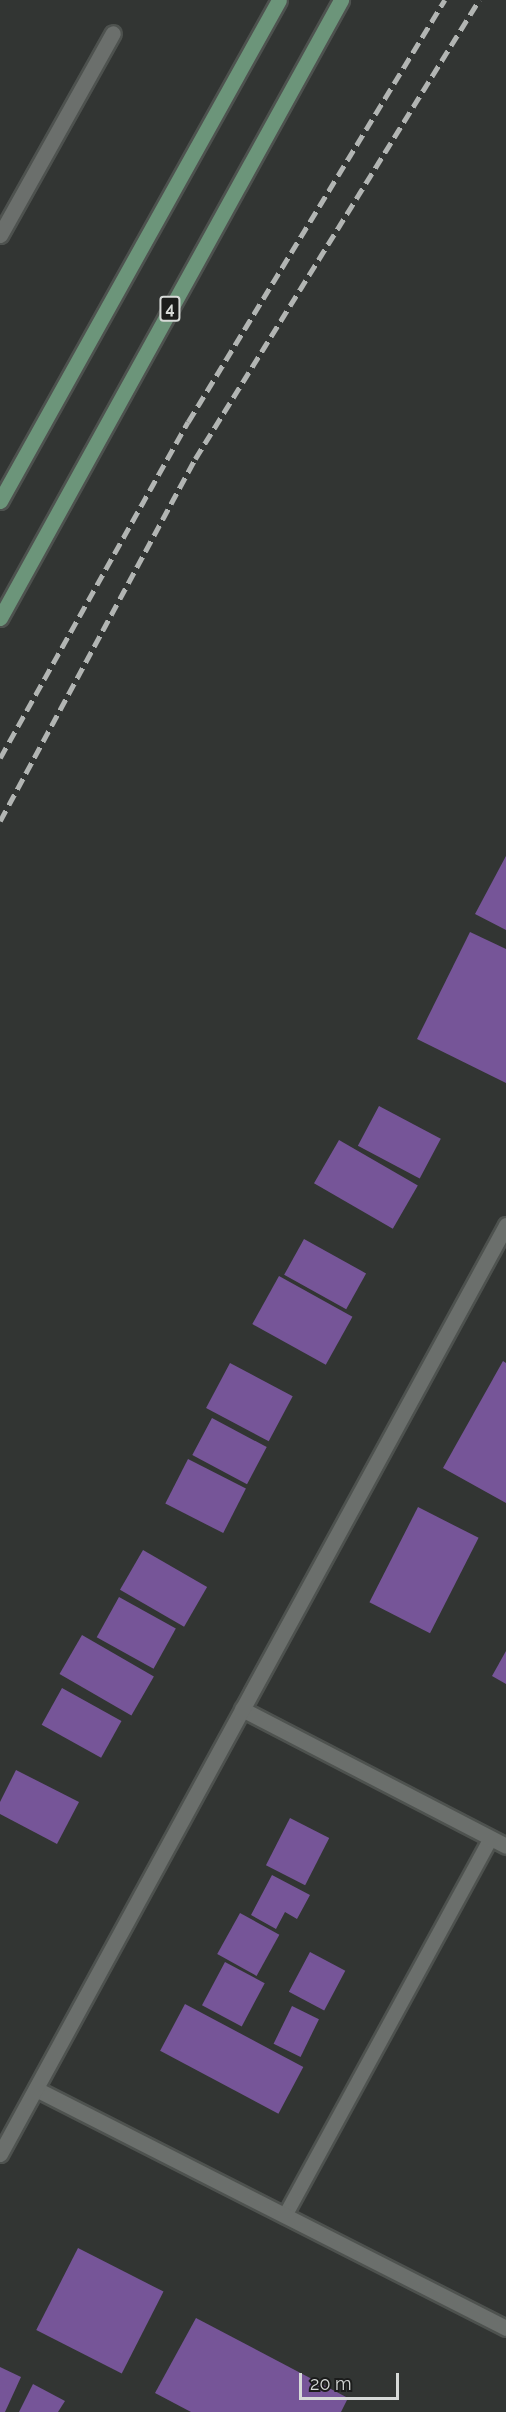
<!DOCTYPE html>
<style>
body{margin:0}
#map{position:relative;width:506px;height:2412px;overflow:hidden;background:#323533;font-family:Raleway,sans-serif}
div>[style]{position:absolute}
.building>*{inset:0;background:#765598;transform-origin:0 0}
.roads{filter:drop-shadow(2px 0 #4e524f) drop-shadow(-2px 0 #4e524f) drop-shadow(0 2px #4e524f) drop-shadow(0 -2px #4e524f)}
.service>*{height:14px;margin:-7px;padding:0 7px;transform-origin:7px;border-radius:7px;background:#6b6f6c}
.minor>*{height:15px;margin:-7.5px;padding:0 7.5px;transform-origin:7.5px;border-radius:7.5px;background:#6b6f6c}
.primary>*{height:15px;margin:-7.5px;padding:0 7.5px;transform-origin:7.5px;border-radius:7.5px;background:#6c957a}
.rail>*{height:4.5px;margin-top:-2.25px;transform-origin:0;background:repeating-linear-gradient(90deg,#b2b5b3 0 12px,transparent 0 18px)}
span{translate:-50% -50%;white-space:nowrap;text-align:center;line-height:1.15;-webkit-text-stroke:4.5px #1b1c1b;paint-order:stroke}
.shield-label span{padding:2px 4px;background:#1b1c1b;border:2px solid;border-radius:4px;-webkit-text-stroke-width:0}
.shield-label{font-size:16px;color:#d7dad8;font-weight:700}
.scale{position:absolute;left:299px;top:2373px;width:100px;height:27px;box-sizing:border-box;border:3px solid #d7dad8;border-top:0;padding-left:8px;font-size:18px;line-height:21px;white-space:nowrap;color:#d7dad8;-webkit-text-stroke:4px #1b1c1b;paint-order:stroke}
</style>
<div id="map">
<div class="building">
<i style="clip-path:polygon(506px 856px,506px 930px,475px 914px)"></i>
<i style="clip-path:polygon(470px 932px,506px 949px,506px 1083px,417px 1039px)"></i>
<i style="left:379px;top:1106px;width:70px;height:45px;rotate:28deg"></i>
<i style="left:339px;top:1140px;width:91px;height:50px;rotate:30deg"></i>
<i style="left:304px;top:1239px;width:71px;height:41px;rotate:29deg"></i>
<i style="left:279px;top:1276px;width:84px;height:55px;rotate:29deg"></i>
<i style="clip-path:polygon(503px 1361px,506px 1363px,506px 1503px,443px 1468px)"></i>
<i style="left:230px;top:1363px;width:71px;height:51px;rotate:28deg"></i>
<i style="left:212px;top:1418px;width:62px;height:42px;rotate:28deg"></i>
<i style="left:188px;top:1459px;width:65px;height:50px;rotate:27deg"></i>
<i style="left:418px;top:1507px;width:68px;height:107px;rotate:27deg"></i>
<i style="left:143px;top:1550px;width:74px;height:46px;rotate:30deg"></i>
<i style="left:119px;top:1597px;width:65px;height:46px;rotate:29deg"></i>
<i style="left:82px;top:1635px;width:83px;height:45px;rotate:30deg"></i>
<i style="clip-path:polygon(506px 1651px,506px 1684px,492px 1676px)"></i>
<i style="left:62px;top:1688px;width:68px;height:42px;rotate:29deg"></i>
<i style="clip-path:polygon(16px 1770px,79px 1802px,57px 1844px,0 1814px,0 1802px)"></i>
<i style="left:290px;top:1818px;width:44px;height:53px;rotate:27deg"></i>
<i style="clip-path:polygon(272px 1875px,310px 1895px,297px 1919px,285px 1912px,276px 1929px,251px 1915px)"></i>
<i style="left:240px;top:1913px;width:45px;height:47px;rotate:29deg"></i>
<i style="left:310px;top:1952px;width:40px;height:45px;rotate:28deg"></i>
<i style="left:225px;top:1962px;width:45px;height:49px;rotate:28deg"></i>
<i style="left:185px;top:2004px;width:134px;height:53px;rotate:28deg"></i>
<i style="left:292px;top:2006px;width:30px;height:42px;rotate:26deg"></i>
<i style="left:78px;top:2248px;width:96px;height:92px;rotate:27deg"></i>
<i style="clip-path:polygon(196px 2318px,348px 2398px,341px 2412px,191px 2412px,155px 2393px)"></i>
<i style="clip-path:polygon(0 2367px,21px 2377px,5px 2412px,0 2412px)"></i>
<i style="clip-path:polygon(33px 2384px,65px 2401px,58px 2412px,19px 2412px)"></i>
</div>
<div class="roads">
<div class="service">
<i style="left:285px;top:2216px;width:430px;rotate:-61.4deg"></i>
</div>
<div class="minor">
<i style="left:0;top:235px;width:231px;rotate:-60.8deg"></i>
<i style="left:242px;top:1709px;width:297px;rotate:27.4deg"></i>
<i style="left:36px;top:2089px;width:527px;rotate:26.95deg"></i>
<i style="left:0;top:2154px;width:1058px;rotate:-61.42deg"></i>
</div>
<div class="primary">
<i style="left:0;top:501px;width:573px;rotate:-60.89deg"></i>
<i style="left:0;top:618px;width:706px;rotate:-61.11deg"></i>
</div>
</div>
<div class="rail">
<i style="left:0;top:758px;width:385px;rotate:-60.8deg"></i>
<i style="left:188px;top:422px;width:494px;rotate:-58.7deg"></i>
<i style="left:0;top:821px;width:411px;rotate:-61.7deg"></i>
<i style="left:195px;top:459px;width:540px;rotate:-58.25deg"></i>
</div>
<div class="shield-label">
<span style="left:170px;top:309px">4</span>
</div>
<div class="scale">20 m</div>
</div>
